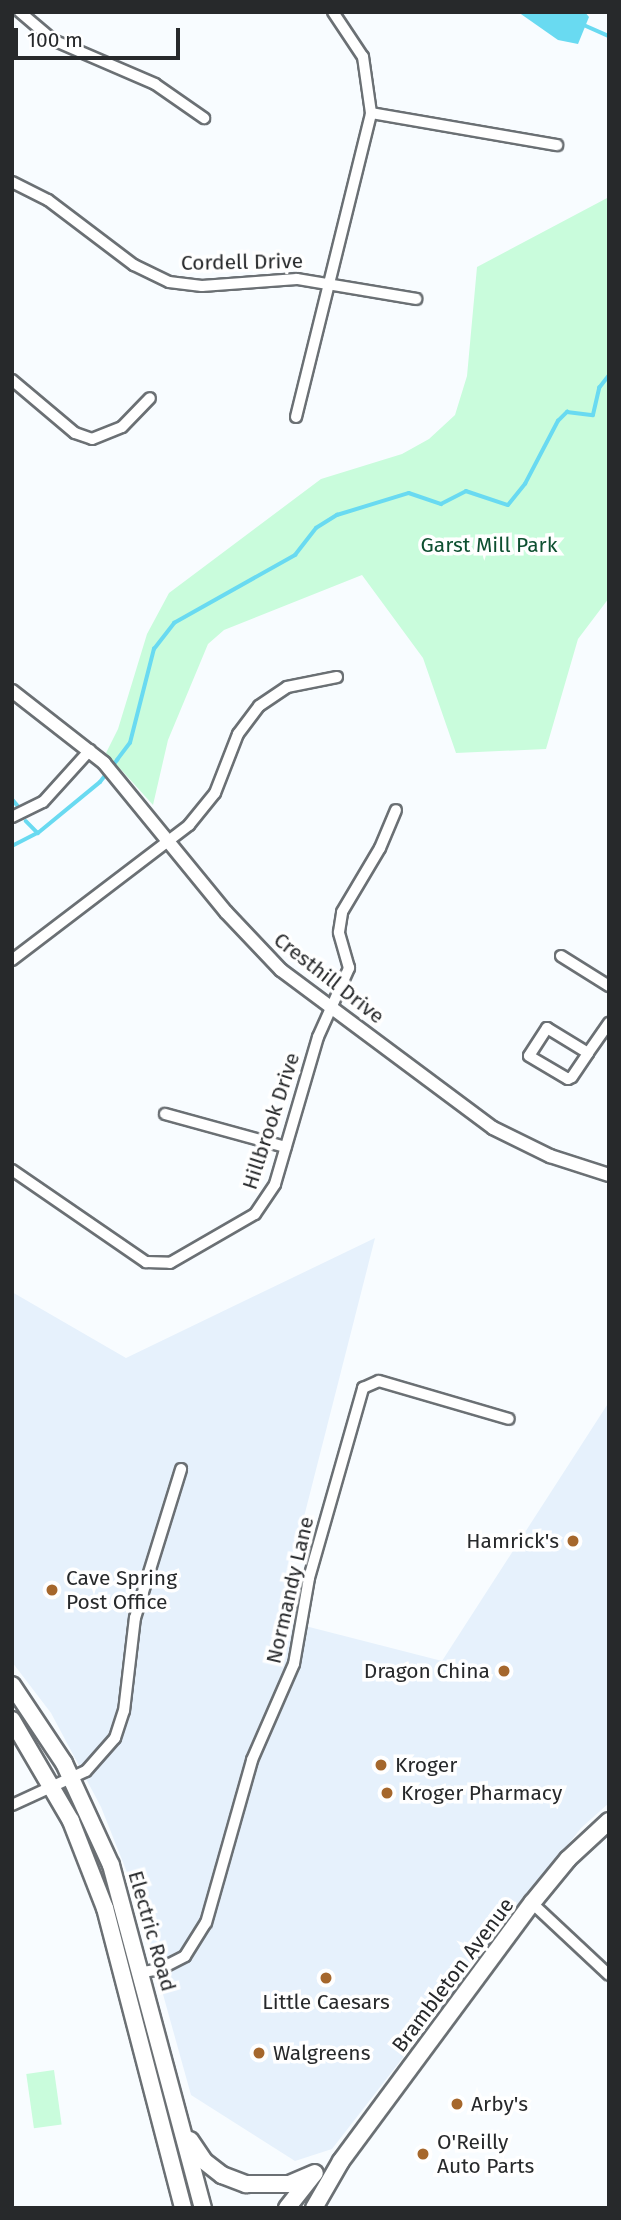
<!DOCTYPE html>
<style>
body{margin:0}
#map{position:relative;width:621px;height:2220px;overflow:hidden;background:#f8fcff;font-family:"Fira Sans",sans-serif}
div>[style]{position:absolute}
.built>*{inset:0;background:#e6f1fc}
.green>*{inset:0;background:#c9fcdc;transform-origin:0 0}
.water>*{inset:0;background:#69daf1}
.stream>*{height:3.5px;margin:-1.75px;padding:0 1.75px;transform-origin:1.75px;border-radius:1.75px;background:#69daf1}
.roads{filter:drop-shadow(2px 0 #6b7074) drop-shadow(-2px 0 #6b7074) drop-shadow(0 2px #6b7074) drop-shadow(0 -2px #6b7074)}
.minor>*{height:10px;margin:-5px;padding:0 5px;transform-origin:5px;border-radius:5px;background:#fff}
.tertiary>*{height:12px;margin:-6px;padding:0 6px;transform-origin:6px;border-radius:6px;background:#fff}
.primary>*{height:16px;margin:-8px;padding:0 8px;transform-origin:8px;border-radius:8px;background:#fff}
.dots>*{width:19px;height:19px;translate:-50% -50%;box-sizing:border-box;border:4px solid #fff;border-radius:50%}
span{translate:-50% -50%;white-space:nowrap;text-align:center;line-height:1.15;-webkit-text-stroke:7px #fff;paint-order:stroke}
.street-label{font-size:21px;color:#27292b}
.park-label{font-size:21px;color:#0e5031}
.poi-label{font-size:21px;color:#27292b}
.right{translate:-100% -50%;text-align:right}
.left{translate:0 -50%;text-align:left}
.frame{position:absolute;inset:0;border:14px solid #27292b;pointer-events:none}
.scale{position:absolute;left:14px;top:28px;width:166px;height:32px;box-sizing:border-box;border:4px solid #27292b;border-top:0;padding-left:9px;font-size:21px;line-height:24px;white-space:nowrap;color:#27292b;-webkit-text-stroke:5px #fff;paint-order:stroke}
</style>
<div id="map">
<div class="built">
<i style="clip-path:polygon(375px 1238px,278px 1619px,442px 1661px,609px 1402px,609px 1803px,581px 1828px,332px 2149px,295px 2161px,191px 2095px,134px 1890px,101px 1807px,51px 1713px,12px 1662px,12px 1292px,126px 1358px)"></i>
</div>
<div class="green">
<i style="clip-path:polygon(609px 197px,609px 598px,578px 639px,546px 749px,456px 753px,423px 658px,362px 575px,224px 630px,208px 644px,168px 740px,153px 805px,106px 753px,118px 729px,147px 634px,169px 593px,321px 479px,402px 454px,429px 439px,455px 415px,467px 376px,477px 267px)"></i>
<i style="left:54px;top:2070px;width:55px;height:28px;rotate:82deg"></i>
</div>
<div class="water">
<i style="clip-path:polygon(518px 12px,585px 12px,589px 17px,578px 44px,558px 40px)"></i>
</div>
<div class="stream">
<i style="left:584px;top:25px;width:27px;rotate:24deg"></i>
<i style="left:12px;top:799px;width:9px;rotate:49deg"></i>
<i style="left:26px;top:821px;width:17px;rotate:45deg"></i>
<i style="left:12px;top:846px;width:29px;rotate:-27deg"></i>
<i style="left:38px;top:833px;width:80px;rotate:-39.4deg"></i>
<i style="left:100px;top:782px;width:28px;rotate:-52deg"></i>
<i style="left:117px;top:760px;width:21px;rotate:-53deg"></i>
<i style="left:130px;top:743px;width:97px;rotate:-75.7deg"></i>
<i style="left:154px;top:649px;width:33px;rotate:-52deg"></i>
<i style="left:174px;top:623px;width:139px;rotate:-29.3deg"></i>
<i style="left:295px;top:555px;width:34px;rotate:-52deg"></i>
<i style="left:316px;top:528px;width:25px;rotate:-32deg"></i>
<i style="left:337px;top:515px;width:75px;rotate:-17deg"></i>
<i style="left:409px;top:493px;width:34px;rotate:19deg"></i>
<i style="left:441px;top:504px;width:28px;rotate:-27deg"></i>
<i style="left:466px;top:491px;width:44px;rotate:18.4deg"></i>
<i style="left:508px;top:505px;width:27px;rotate:-51deg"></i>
<i style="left:525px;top:484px;width:71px;rotate:-62.4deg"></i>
<i style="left:558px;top:421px;width:13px;rotate:-45deg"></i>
<i style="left:567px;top:412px;width:26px;rotate:7deg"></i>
<i style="left:593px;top:415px;width:28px;rotate:-77deg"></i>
<i style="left:599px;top:388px;width:16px;rotate:-52deg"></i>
</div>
<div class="roads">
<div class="minor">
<i style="left:20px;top:12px;width:43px;rotate:40.3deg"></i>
<i style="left:53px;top:40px;width:111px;rotate:23.3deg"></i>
<i style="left:155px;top:84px;width:60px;rotate:34.8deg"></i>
<i style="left:371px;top:113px;width:189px;rotate:9.8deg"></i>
<i style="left:12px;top:182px;width:40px;rotate:26.6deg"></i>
<i style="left:48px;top:200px;width:108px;rotate:37.1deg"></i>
<i style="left:134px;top:265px;width:39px;rotate:26deg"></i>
<i style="left:169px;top:282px;width:33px;rotate:7deg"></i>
<i style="left:202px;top:286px;width:95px;rotate:-4.2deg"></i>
<i style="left:297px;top:279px;width:121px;rotate:9.5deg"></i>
<i style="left:12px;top:380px;width:82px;rotate:40.1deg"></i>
<i style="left:75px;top:433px;width:18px;rotate:19deg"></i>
<i style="left:92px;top:439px;width:32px;rotate:-22deg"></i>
<i style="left:122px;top:427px;width:40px;rotate:-46deg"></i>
<i style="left:296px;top:417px;width:313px;rotate:-76.1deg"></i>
<i style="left:371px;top:113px;width:57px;rotate:-98.1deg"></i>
<i style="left:363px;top:57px;width:54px;rotate:-123.7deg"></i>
<i style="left:12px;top:817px;width:34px;rotate:-26deg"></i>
<i style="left:43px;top:802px;width:70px;rotate:-47.9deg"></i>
<i style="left:561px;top:956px;width:57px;rotate:32deg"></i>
<i style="left:12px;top:960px;width:223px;rotate:-37.3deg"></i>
<i style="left:189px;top:825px;width:41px;rotate:-50.9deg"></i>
<i style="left:215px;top:793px;width:63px;rotate:-68.7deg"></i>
<i style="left:238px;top:734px;width:35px;rotate:-53deg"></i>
<i style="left:259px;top:706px;width:34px;rotate:-34deg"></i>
<i style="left:287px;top:687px;width:51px;rotate:-11.3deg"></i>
<i style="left:588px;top:1053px;width:48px;rotate:-148.6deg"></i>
<i style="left:547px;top:1028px;width:33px;rotate:123deg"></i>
<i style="left:529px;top:1056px;width:45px;rotate:30.5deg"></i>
<i style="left:568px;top:1079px;width:4px;rotate:-27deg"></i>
<i style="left:572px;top:1077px;width:29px;rotate:-56deg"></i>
<i style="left:588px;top:1053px;width:37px;rotate:-55deg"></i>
<i style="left:165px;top:1114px;width:125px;rotate:15.3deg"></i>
<i style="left:12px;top:1170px;width:163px;rotate:34.5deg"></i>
<i style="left:146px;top:1262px;width:24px;rotate:2deg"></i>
<i style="left:170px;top:1263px;width:98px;rotate:-30deg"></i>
<i style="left:255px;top:1214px;width:36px;rotate:-56deg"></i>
<i style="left:275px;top:1184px;width:153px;rotate:-73.7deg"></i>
<i style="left:318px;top:1037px;width:76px;rotate:-65.8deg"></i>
<i style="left:349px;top:968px;width:37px;rotate:-106deg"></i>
<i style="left:339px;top:932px;width:20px;rotate:-81deg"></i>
<i style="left:342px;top:912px;width:74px;rotate:-59.3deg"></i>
<i style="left:380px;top:848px;width:41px;rotate:-67.2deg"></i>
<i style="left:12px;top:1805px;width:81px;rotate:-24.7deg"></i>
<i style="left:86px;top:1771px;width:44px;rotate:-48.7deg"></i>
<i style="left:115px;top:1738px;width:28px;rotate:-72deg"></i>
<i style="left:124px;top:1711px;width:94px;rotate:-83.3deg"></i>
<i style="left:135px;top:1618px;width:156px;rotate:-72.8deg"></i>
<i style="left:532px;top:1903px;width:105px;rotate:43.1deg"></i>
<i style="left:138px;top:1973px;width:22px;rotate:-10deg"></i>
<i style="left:160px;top:1969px;width:28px;rotate:-27deg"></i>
<i style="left:185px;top:1956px;width:39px;rotate:-58deg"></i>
<i style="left:206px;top:1923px;width:169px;rotate:-74.2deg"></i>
<i style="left:252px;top:1760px;width:105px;rotate:-66.4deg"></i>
<i style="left:294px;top:1664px;width:87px;rotate:-80.1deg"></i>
<i style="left:309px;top:1578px;width:198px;rotate:-74.1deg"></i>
<i style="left:363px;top:1388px;width:17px;rotate:-24deg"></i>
<i style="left:379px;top:1381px;width:135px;rotate:16.3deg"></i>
</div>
<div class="tertiary">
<i style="left:12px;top:691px;width:117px;rotate:38deg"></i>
<i style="left:104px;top:763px;width:193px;rotate:50.7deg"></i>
<i style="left:226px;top:912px;width:80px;rotate:46.5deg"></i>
<i style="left:281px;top:970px;width:264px;rotate:36.7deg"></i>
<i style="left:493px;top:1128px;width:64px;rotate:26.2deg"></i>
<i style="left:550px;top:1156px;width:62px;rotate:17.9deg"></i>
</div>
<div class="primary">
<i style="left:12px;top:1685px;width:94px;rotate:56.3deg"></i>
<i style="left:64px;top:1763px;width:112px;rotate:65.3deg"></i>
<i style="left:111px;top:1865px;width:355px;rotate:75deg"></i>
<i style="left:12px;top:1720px;width:117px;rotate:59.7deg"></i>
<i style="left:71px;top:1821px;width:93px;rotate:68.7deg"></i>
<i style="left:105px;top:1908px;width:310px;rotate:75.4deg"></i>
<i style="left:190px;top:2140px;width:25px;rotate:56deg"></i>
<i style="left:204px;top:2161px;width:23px;rotate:38deg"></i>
<i style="left:222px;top:2175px;width:26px;rotate:21deg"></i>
<i style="left:246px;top:2184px;width:43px"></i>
<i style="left:289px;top:2184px;width:28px;rotate:-23deg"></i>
<i style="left:287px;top:2208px;width:42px;rotate:-51.8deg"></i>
<i style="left:314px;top:2208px;width:54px;rotate:-60.1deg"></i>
<i style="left:341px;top:2161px;width:321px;rotate:-53.5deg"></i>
<i style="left:532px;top:1903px;width:57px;rotate:-50.7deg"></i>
<i style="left:568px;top:1859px;width:56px;rotate:-42.8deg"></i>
</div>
</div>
<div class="dots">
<i style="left:573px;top:1541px;background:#a5672c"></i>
<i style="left:52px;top:1590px;background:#a5672c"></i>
<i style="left:504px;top:1671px;background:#a5672c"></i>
<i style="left:381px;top:1765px;background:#a5672c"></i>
<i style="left:387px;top:1793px;background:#a5672c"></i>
<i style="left:326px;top:1978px;background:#a5672c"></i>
<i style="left:259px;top:2053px;background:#a5672c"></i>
<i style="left:457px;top:2104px;background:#a5672c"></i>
<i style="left:423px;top:2154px;background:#a5672c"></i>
</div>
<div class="street-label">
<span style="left:242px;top:262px;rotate:-1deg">Cordell Drive</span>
<span style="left:329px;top:978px;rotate:38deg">Cresthill Drive</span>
<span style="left:271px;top:1121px;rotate:-72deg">Hillbrook Drive</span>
<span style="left:290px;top:1590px;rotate:-77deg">Normandy Lane</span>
<span style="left:152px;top:1931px;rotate:74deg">Electric Road</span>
<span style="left:453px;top:1975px;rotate:-53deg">Brambleton Avenue</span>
</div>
<div class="park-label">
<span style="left:489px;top:545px">Garst Mill Park</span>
</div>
<div class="poi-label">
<span class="right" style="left:559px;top:1541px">Hamrick's</span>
<span class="left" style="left:66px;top:1590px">Cave Spring<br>Post Office</span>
<span class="right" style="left:490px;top:1671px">Dragon China</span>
<span class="left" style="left:395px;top:1765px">Kroger</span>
<span class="left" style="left:401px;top:1793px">Kroger Pharmacy</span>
<span style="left:326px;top:2002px">Little Caesars</span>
<span class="left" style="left:273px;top:2053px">Walgreens</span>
<span class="left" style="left:471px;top:2104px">Arby's</span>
<span class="left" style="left:437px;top:2154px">O'Reilly<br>Auto Parts</span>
</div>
<div class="frame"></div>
<div class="scale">100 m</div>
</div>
